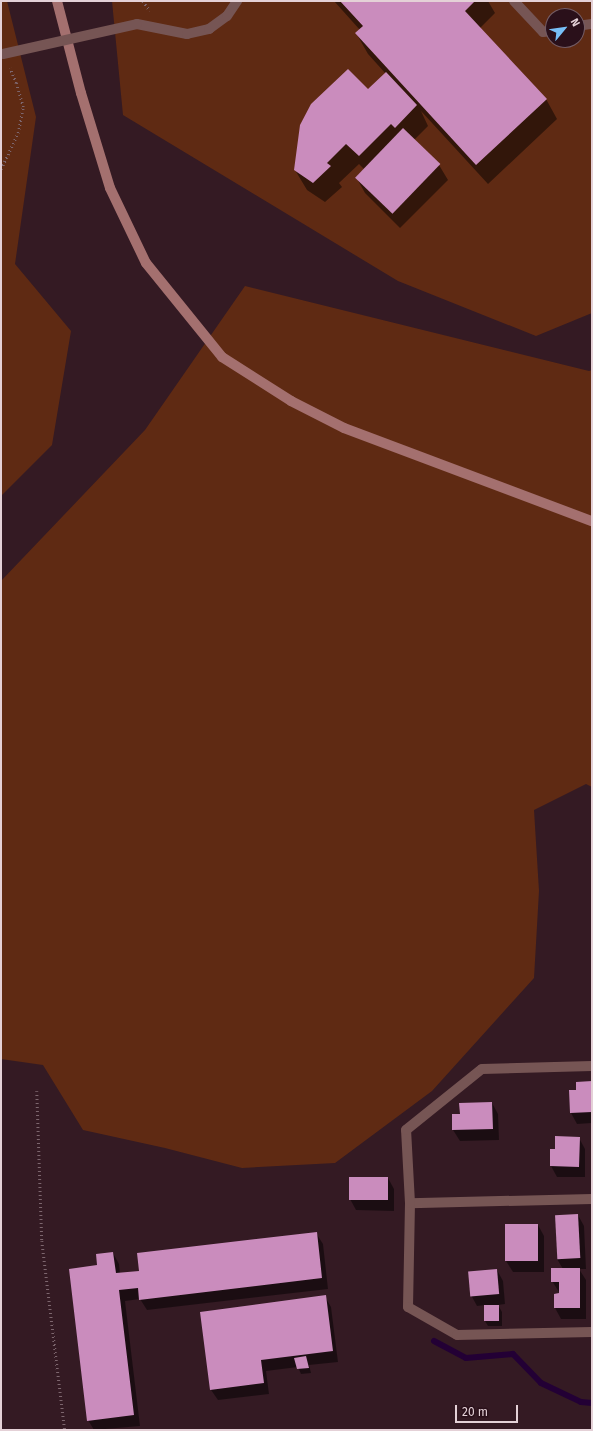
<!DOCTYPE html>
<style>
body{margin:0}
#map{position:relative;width:593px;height:1431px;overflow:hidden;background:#341a23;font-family:"Fira Sans",sans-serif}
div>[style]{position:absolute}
.green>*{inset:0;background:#5f2a13}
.shadow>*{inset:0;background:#0007}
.stream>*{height:6px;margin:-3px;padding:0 3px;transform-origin:3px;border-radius:3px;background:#230035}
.building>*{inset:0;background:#ca8cbd;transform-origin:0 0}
.path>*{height:2.5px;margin-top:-1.25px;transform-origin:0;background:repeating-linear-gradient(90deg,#7d666e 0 1px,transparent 0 4px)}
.lane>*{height:10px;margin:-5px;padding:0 5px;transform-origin:5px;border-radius:5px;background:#765554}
.street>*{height:10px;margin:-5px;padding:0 5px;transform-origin:5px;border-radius:5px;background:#765554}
.secondary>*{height:10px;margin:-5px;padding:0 5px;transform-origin:5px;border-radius:5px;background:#a4706f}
.street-bridge>*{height:10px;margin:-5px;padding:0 5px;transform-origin:5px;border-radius:5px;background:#765554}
span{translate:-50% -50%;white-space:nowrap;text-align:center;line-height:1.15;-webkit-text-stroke:4px #2a101a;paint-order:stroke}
.frame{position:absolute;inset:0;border:2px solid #e4d1d7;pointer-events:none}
.north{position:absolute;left:545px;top:8px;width:40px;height:40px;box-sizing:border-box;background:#2a101a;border:1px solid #745d66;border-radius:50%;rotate:61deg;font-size:11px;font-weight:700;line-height:16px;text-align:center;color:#e4d1d7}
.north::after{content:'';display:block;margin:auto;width:14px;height:18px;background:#77bff7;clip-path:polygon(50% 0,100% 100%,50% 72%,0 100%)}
.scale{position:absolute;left:455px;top:1405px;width:63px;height:18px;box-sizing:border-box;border:2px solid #e4d1d7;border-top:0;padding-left:5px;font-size:12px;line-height:14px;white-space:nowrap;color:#e4d1d7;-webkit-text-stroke:3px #2a101a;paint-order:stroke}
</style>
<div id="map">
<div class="green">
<i style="clip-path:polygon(1px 1px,7px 1px,36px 117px,15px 264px,71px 331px,52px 445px,1px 496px)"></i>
<i style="clip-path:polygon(evenodd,112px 1px,592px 1px,592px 313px,536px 336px,398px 281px,123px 115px,112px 1px,553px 16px,577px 16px,577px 40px,553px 40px,553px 16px)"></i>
<i style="clip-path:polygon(245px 286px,589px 371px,592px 370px,592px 787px,586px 784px,534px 810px,539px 891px,534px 978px,432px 1091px,335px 1163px,242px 1168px,165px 1148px,83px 1130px,43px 1065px,1px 1059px,1px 581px,145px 430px)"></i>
</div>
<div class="shadow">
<i style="clip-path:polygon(334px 1px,488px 1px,495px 13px,480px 28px,546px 99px,557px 119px,488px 184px,421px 111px,428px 126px,414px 140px,439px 165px,448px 180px,400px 228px,365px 193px,356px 177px,364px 169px,359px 164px,339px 183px,342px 187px,325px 202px,307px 190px,295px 170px,368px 90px,386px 74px,368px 54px,356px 33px,360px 30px)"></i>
<i style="clip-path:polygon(592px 1082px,592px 1123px,577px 1124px,571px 1113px,577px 1091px)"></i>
<i style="clip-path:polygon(492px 1103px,498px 1114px,499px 1140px,460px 1141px,453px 1130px,461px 1115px)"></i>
<i style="clip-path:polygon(579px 1138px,585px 1149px,585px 1177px,557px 1177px,551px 1166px,556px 1150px)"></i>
<i style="clip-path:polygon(388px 1178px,394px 1189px,394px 1211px,356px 1210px,350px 1199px)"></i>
<i style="clip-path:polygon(578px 1215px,584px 1226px,586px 1269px,579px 1269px,586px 1280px,586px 1319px,561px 1319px,555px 1308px,564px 1292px,559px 1292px,552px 1281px,563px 1269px,557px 1259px)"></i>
<i style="clip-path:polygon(538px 1225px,544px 1236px,544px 1272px,513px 1272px,506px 1261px)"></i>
<i style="clip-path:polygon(316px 1233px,323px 1244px,328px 1289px,147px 1310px,140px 1299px,125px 1301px,140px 1426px,94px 1430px,88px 1420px,98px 1266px,113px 1253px,119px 1264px,120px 1274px,140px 1272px)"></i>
<i style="clip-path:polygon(497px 1270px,503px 1281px,505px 1304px,498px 1305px,502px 1312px,502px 1326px,488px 1326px,485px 1321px,485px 1305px,477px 1306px,471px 1295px)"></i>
<i style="clip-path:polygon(325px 1297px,331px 1307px,338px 1362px,309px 1365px,311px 1373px,301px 1374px,298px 1367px,266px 1371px,269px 1394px,218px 1400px,211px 1390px)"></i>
</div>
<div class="stream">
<i style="left:434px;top:1341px;width:36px;rotate:28deg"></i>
<i style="left:466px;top:1358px;width:47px;rotate:-4.9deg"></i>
<i style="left:513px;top:1354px;width:40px;rotate:46deg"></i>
<i style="left:541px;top:1383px;width:44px;rotate:25.4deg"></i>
<i style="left:581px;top:1402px;width:11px;rotate:5deg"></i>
</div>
<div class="building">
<i style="clip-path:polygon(340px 1px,475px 1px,465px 11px,547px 99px,476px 165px,355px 33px,363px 26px)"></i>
<i style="clip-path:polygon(348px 69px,368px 89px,386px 72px,417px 105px,395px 128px,391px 124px,359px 156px,346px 144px,327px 163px,331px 166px,313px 183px,294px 170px,300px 125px,311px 104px)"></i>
<i style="left:403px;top:128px;width:52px;height:69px;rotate:44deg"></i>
<i style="clip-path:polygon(592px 1081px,592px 1112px,570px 1113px,569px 1090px,576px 1090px,576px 1082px)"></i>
<i style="clip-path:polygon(492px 1102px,493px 1129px,452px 1130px,452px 1114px,460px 1114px,459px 1103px)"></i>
<i style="clip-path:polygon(555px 1136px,580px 1137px,579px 1167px,550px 1166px,550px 1149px,555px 1149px)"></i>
<i style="left:349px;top:1177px;width:39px;height:23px"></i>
<i style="left:578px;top:1214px;width:44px;height:23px;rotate:87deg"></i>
<i style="left:538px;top:1224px;width:37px;height:33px;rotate:90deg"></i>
<i style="clip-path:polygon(317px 1232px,322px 1278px,139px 1300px,138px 1288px,119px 1290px,134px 1415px,87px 1421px,69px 1269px,97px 1265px,96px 1254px,113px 1252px,116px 1273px,139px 1271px,137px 1253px)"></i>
<i style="clip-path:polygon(551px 1268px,580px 1268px,580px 1308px,554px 1308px,554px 1294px,559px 1293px,559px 1282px,551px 1282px)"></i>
<i style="left:497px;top:1269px;width:25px;height:29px;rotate:85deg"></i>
<i style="clip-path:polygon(326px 1295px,333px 1351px,261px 1360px,264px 1383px,210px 1390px,200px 1312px)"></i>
<i style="left:484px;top:1305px;width:15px;height:16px"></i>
<i style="clip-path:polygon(306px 1356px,309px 1368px,297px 1369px,294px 1358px)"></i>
</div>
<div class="path">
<i style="left:143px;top:1px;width:12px;rotate:55deg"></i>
<i style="left:1px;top:169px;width:40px;rotate:-65deg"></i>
<i style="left:18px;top:133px;width:26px;rotate:-79deg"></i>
<i style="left:23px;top:107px;width:25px;rotate:-106deg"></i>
<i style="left:16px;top:83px;width:16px;rotate:-112deg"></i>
<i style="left:37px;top:1091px;width:150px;rotate:88.1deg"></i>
<i style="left:42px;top:1241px;width:190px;rotate:83.1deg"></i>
</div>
<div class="lane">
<i style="left:514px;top:1px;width:42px;rotate:46.9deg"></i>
<i style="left:543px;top:32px;width:10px;rotate:-6deg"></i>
<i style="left:577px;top:26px;width:15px;rotate:-8deg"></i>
</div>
<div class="street">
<i style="left:137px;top:24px;width:51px;rotate:11.3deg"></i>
<i style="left:187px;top:34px;width:23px;rotate:-13deg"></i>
<i style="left:209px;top:29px;width:22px;rotate:-36deg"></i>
<i style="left:227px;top:16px;width:18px;rotate:-56deg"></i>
<i style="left:592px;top:1199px;width:182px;rotate:178.7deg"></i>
<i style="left:410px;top:1203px;width:104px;rotate:91.1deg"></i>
<i style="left:408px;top:1307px;width:56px;rotate:29.7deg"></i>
<i style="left:457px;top:1335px;width:135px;rotate:-1.3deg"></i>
<i style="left:410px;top:1203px;width:73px;rotate:-93.1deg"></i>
<i style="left:406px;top:1130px;width:97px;rotate:-38.8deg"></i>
<i style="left:482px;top:1069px;width:110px;rotate:-1.6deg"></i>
</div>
<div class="secondary">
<i style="left:57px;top:1px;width:95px;rotate:75.4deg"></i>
<i style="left:81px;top:93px;width:99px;rotate:73deg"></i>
<i style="left:110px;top:188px;width:83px;rotate:64.4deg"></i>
<i style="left:146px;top:263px;width:121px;rotate:51deg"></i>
<i style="left:222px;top:357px;width:82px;rotate:32.5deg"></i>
<i style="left:291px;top:401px;width:59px;rotate:27deg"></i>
<i style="left:344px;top:428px;width:265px;rotate:20.6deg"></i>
</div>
<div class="street-bridge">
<i style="left:3px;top:54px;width:137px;rotate:-12.6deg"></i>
</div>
<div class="frame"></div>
<div class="north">N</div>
<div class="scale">20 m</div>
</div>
